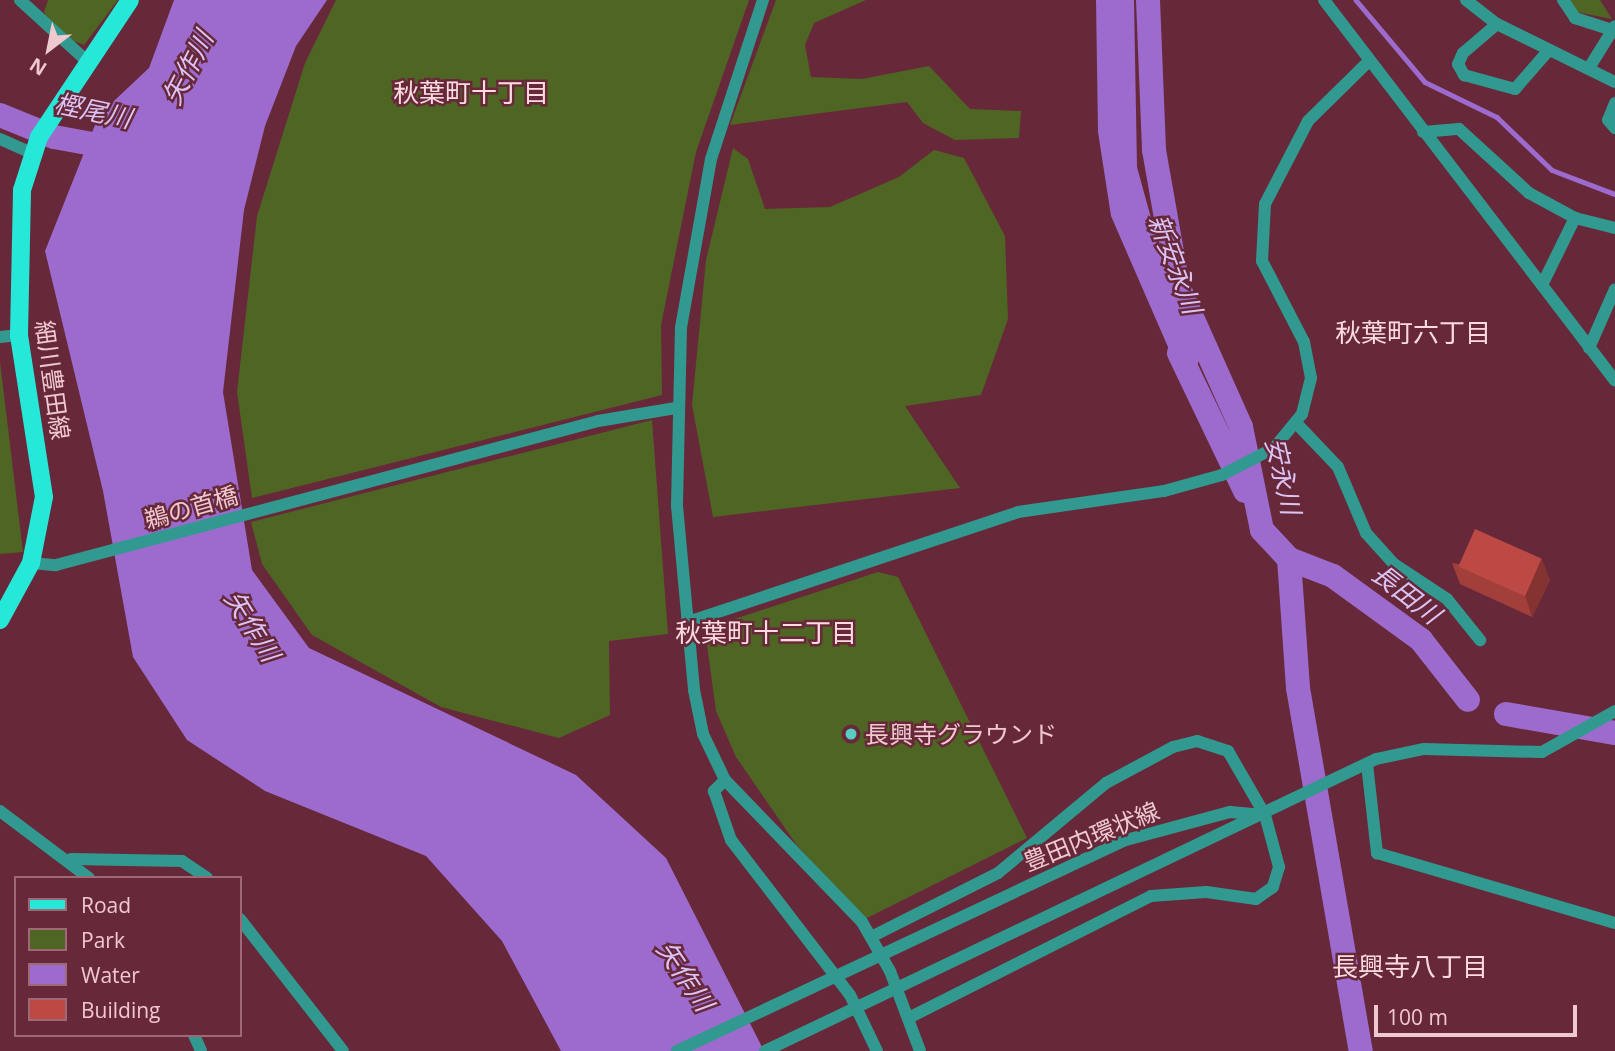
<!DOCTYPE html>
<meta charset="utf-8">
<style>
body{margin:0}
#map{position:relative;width:1615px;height:1051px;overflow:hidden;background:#672839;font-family:"Open Sans","Noto Sans JP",sans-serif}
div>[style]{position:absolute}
.green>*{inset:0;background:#4f6524}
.water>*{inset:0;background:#9c6bcd}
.stream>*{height:4.5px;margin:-2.25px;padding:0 2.25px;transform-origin:2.25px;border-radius:2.25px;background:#9c6bcd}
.river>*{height:24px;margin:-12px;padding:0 12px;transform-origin:12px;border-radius:12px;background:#9c6bcd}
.minor>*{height:12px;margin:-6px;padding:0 6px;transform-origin:6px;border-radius:6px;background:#31998f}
.major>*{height:18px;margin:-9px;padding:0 9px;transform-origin:9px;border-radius:9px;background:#26e8d8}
.wall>*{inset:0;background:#a23f3a}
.shaded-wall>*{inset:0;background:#843330}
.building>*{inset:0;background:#bc4944;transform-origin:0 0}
.dots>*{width:19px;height:19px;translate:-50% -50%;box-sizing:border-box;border:4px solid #672839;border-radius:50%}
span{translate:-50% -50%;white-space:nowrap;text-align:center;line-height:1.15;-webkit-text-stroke:5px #672839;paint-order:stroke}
.street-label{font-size:24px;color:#f0c8cf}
.poi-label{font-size:24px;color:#f0c8cf}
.left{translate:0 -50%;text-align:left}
.water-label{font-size:26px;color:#dbc4f5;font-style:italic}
.neighbourhood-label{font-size:26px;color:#fbdae0}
.legend{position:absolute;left:14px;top:876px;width:228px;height:161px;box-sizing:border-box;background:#672839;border:2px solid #9e6875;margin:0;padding:9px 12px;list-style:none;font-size:21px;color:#f0c8cf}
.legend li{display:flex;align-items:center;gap:14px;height:35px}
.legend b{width:35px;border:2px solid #9e6875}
.north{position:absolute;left:14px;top:14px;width:70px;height:70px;-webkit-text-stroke:5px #672839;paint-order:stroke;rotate:212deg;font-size:19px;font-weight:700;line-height:28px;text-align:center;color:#f0c8cf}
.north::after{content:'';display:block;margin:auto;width:24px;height:32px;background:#f0c8cf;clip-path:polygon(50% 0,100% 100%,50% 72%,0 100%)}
.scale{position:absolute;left:1374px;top:1005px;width:203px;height:32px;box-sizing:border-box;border:4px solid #f0c8cf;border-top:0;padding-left:9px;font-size:21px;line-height:24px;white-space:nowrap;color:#f0c8cf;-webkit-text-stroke:5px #672839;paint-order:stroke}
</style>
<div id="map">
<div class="green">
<i style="clip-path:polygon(48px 0,118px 0,84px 45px,56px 34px,44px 12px)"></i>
<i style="clip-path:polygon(336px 0,749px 0,696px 152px,661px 325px,662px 395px,252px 498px,237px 392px,257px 216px,305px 63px)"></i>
<i style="clip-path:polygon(776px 0,866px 0,814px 23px,805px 45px,811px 77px,862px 79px,929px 66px,970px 109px,1021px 111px,1019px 138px,955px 140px,923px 123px,907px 102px,730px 125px)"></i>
<i style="clip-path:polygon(1569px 0,1600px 0,1612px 19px,1576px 12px)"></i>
<i style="clip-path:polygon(733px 148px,748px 159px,765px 209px,830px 207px,899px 177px,934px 150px,964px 158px,1005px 236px,1008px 319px,981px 395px,905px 406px,960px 488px,713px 517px,692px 405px,706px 260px)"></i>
<i style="clip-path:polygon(0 362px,23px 552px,0 554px)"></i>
<i style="clip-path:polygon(652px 420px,668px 634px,609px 641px,610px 715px,559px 738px,441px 707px,312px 635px,262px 564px,251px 522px)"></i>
<i style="clip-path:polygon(878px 572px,898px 577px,1027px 838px,863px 920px,796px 844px,736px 757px,716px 711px,707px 645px,716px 625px)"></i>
</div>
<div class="water">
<i style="clip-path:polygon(174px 0,327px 0,296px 46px,265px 126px,244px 210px,223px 392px,252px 570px,309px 648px,576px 775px,666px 858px,764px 1051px,561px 1051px,502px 941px,426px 856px,265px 791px,187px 740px,133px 657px,103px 491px,45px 251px,99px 115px,149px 68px)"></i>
<i style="clip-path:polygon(1096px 0,1134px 0,1137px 167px,1168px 280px,1200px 357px,1188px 393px,1111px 216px,1098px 132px)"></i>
</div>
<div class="stream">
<i style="left:1356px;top:0;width:107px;rotate:49.9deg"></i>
<i style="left:1425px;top:82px;width:80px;rotate:25.9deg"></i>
<i style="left:1497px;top:117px;width:76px;rotate:43.9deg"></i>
<i style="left:1552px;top:170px;width:67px;rotate:20.9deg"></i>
</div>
<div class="river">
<i style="left:1148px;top:0;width:150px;rotate:87.7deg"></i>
<i style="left:1154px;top:150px;width:138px;rotate:80deg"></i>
<i style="left:1178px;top:286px;width:154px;rotate:65.9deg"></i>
<i style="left:1241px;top:427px;width:105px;rotate:78.5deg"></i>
<i style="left:1262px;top:530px;width:40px;rotate:47deg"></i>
<i style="left:1289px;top:559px;width:129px;rotate:86deg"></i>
<i style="left:1298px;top:688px;width:368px;rotate:80.2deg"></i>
<i style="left:0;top:115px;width:58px;rotate:22.2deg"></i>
<i style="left:54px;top:137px;width:67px;rotate:10.3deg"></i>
<i style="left:1179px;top:353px;width:153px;rotate:64.4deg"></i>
<i style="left:1289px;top:559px;width:47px;rotate:21.1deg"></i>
<i style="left:1333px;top:576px;width:109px;rotate:36deg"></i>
<i style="left:1421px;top:640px;width:76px;rotate:51.9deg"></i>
<i style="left:1506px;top:714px;width:111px;rotate:9.9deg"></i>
</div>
<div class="minor">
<i style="left:20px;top:0;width:92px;rotate:42.4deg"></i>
<i style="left:763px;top:0;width:167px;rotate:108.1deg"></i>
<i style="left:711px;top:159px;width:172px;rotate:100.1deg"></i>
<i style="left:681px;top:328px;width:178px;rotate:91.3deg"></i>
<i style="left:677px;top:506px;width:185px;rotate:84.7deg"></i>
<i style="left:694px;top:690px;width:45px;rotate:78.4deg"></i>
<i style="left:703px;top:734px;width:51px;rotate:64.4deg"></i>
<i style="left:725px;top:780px;width:197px;rotate:46deg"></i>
<i style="left:862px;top:922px;width:56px;rotate:60.3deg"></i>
<i style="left:890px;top:971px;width:85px;rotate:69.4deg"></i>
<i style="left:1324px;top:0;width:479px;rotate:52.6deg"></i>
<i style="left:1466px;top:0;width:39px;rotate:38deg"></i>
<i style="left:1497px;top:24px;width:131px;rotate:26.2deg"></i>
<i style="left:1563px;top:0;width:22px;rotate:56deg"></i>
<i style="left:1575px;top:18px;width:39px;rotate:18deg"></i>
<i style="left:1497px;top:24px;width:45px;rotate:139.5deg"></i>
<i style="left:1463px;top:53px;width:12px;rotate:114deg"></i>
<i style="left:1458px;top:64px;width:13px;rotate:61deg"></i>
<i style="left:1464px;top:75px;width:53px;rotate:15.4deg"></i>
<i style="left:1515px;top:89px;width:52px;rotate:-48.9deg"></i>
<i style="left:1589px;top:68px;width:49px;rotate:-58.2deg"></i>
<i style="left:1615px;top:103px;width:18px;rotate:112deg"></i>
<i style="left:1608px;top:120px;width:11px;rotate:49deg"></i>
<i style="left:1423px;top:132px;width:36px;rotate:-5deg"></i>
<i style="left:1459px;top:129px;width:95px;rotate:42.4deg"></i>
<i style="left:1529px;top:193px;width:52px;rotate:28.5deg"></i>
<i style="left:1575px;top:218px;width:41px;rotate:14deg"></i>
<i style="left:0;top:139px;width:34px;rotate:24deg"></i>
<i style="left:1542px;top:285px;width:75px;rotate:-63.8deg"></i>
<i style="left:0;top:337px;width:19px;rotate:-6deg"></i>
<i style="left:1589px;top:348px;width:64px;rotate:-66.2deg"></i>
<i style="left:1297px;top:424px;width:59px;rotate:46.4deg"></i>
<i style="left:1338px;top:467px;width:72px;rotate:67deg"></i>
<i style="left:1366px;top:533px;width:42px;rotate:47.9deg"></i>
<i style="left:1394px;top:564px;width:64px;rotate:33.4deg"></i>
<i style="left:1447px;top:599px;width:53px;rotate:51.2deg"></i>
<i style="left:31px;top:563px;width:25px;rotate:5deg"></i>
<i style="left:56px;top:565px;width:561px;rotate:-14.88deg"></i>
<i style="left:598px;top:421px;width:79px;rotate:-9.5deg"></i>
<i style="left:688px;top:622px;width:348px;rotate:-18.4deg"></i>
<i style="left:1018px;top:512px;width:148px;rotate:-8.2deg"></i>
<i style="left:1164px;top:491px;width:60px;rotate:-15.4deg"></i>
<i style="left:1222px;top:475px;width:59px;rotate:-27.4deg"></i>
<i style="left:1274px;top:448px;width:44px;rotate:-50.5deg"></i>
<i style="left:1302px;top:414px;width:37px;rotate:-76deg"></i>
<i style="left:1311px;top:378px;width:37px;rotate:-101deg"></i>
<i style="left:1304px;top:342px;width:91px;rotate:-117.4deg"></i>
<i style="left:1262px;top:261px;width:57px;rotate:-87deg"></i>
<i style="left:1265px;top:204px;width:93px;rotate:-62.6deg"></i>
<i style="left:1308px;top:121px;width:83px;rotate:-44.5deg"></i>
<i style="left:1367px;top:764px;width:90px;rotate:83.6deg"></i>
<i style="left:1377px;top:853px;width:248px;rotate:16.4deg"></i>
<i style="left:725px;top:780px;width:16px;rotate:135deg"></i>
<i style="left:714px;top:791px;width:52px;rotate:70.9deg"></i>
<i style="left:731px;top:840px;width:195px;rotate:52.5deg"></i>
<i style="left:850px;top:995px;width:62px;rotate:64.3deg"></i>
<i style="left:0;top:811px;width:111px;rotate:37deg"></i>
<i style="left:71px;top:859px;width:111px;rotate:1deg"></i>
<i style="left:182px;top:861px;width:30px;rotate:34deg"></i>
<i style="left:240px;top:919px;width:167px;rotate:52deg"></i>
<i style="left:871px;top:937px;width:142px;rotate:-26.7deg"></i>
<i style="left:998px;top:873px;width:141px;rotate:-39.8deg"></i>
<i style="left:1106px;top:783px;width:76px;rotate:-28.2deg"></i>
<i style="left:1173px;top:747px;width:25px;rotate:-14deg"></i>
<i style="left:1197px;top:741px;width:33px;rotate:18deg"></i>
<i style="left:1228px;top:751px;width:74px;rotate:60deg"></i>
<i style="left:1265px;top:815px;width:54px;rotate:74.9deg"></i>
<i style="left:1279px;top:867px;width:21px;rotate:107deg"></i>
<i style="left:1273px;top:887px;width:21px;rotate:145deg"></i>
<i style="left:1256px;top:899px;width:50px;rotate:-172deg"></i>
<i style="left:1206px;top:892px;width:55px;rotate:175.8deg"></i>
<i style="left:1151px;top:896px;width:270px;rotate:153.3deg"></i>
<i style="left:194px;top:1035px;width:17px;rotate:66deg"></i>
<i style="left:677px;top:1051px;width:496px;rotate:-25.2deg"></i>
<i style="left:1126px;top:840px;width:108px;rotate:-15.1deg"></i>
<i style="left:1230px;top:812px;width:34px;rotate:5deg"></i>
<i style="left:765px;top:1051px;width:677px;rotate:-25.54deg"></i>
<i style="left:1376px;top:759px;width:49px;rotate:-11.8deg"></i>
<i style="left:1424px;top:749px;width:118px;rotate:1.5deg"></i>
<i style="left:1542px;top:752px;width:84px;rotate:-29.3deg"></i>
</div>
<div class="major">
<i style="left:0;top:620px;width:65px;rotate:-61.5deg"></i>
<i style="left:31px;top:563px;width:67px;rotate:-78.9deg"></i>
<i style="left:44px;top:497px;width:164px;rotate:-98.8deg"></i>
<i style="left:19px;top:335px;width:145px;rotate:-88.8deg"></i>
<i style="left:22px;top:190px;width:56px;rotate:-72.2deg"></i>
<i style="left:39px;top:137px;width:164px;rotate:-56.4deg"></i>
</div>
<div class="wall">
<i style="clip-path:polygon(1452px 563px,1550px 580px,1532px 617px,1460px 584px)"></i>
</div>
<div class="shaded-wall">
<i style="clip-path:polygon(1542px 559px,1550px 580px,1532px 617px,1525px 595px)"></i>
</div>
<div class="building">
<i style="left:1475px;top:529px;width:73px;height:41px;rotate:24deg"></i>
</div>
<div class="dots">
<i style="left:851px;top:734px;background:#57cec1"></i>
</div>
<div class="street-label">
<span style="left:53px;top:380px;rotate:82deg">細川豊田線</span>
<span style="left:191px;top:507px;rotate:-16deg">鵜の首橋</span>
<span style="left:1091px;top:836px;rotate:-22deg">豊田内環状線</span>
</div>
<div class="poi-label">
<span class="left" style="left:865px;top:734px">長興寺グラウンド</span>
</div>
<div class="water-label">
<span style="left:188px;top:68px;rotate:-63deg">矢作川</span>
<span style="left:93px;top:111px;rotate:12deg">樫尾川</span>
<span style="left:1175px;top:264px;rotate:69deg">新安永川</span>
<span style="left:1283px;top:476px;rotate:77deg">安永川</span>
<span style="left:1406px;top:594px;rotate:38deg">長田川</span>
<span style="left:252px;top:626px;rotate:58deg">矢作川</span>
<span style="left:685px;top:976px;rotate:56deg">矢作川</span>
</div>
<div class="neighbourhood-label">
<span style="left:471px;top:93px">秋葉町十丁目</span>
<span style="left:1413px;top:333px">秋葉町六丁目</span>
<span style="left:766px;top:633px">秋葉町十二丁目</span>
<span style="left:1410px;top:967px">長興寺八丁目</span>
</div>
<ul class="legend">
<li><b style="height:9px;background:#26e8d8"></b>Road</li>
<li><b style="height:19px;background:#4f6524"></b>Park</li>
<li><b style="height:19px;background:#9c6bcd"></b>Water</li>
<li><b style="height:19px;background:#bc4944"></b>Building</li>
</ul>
<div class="north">N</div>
<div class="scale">100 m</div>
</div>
